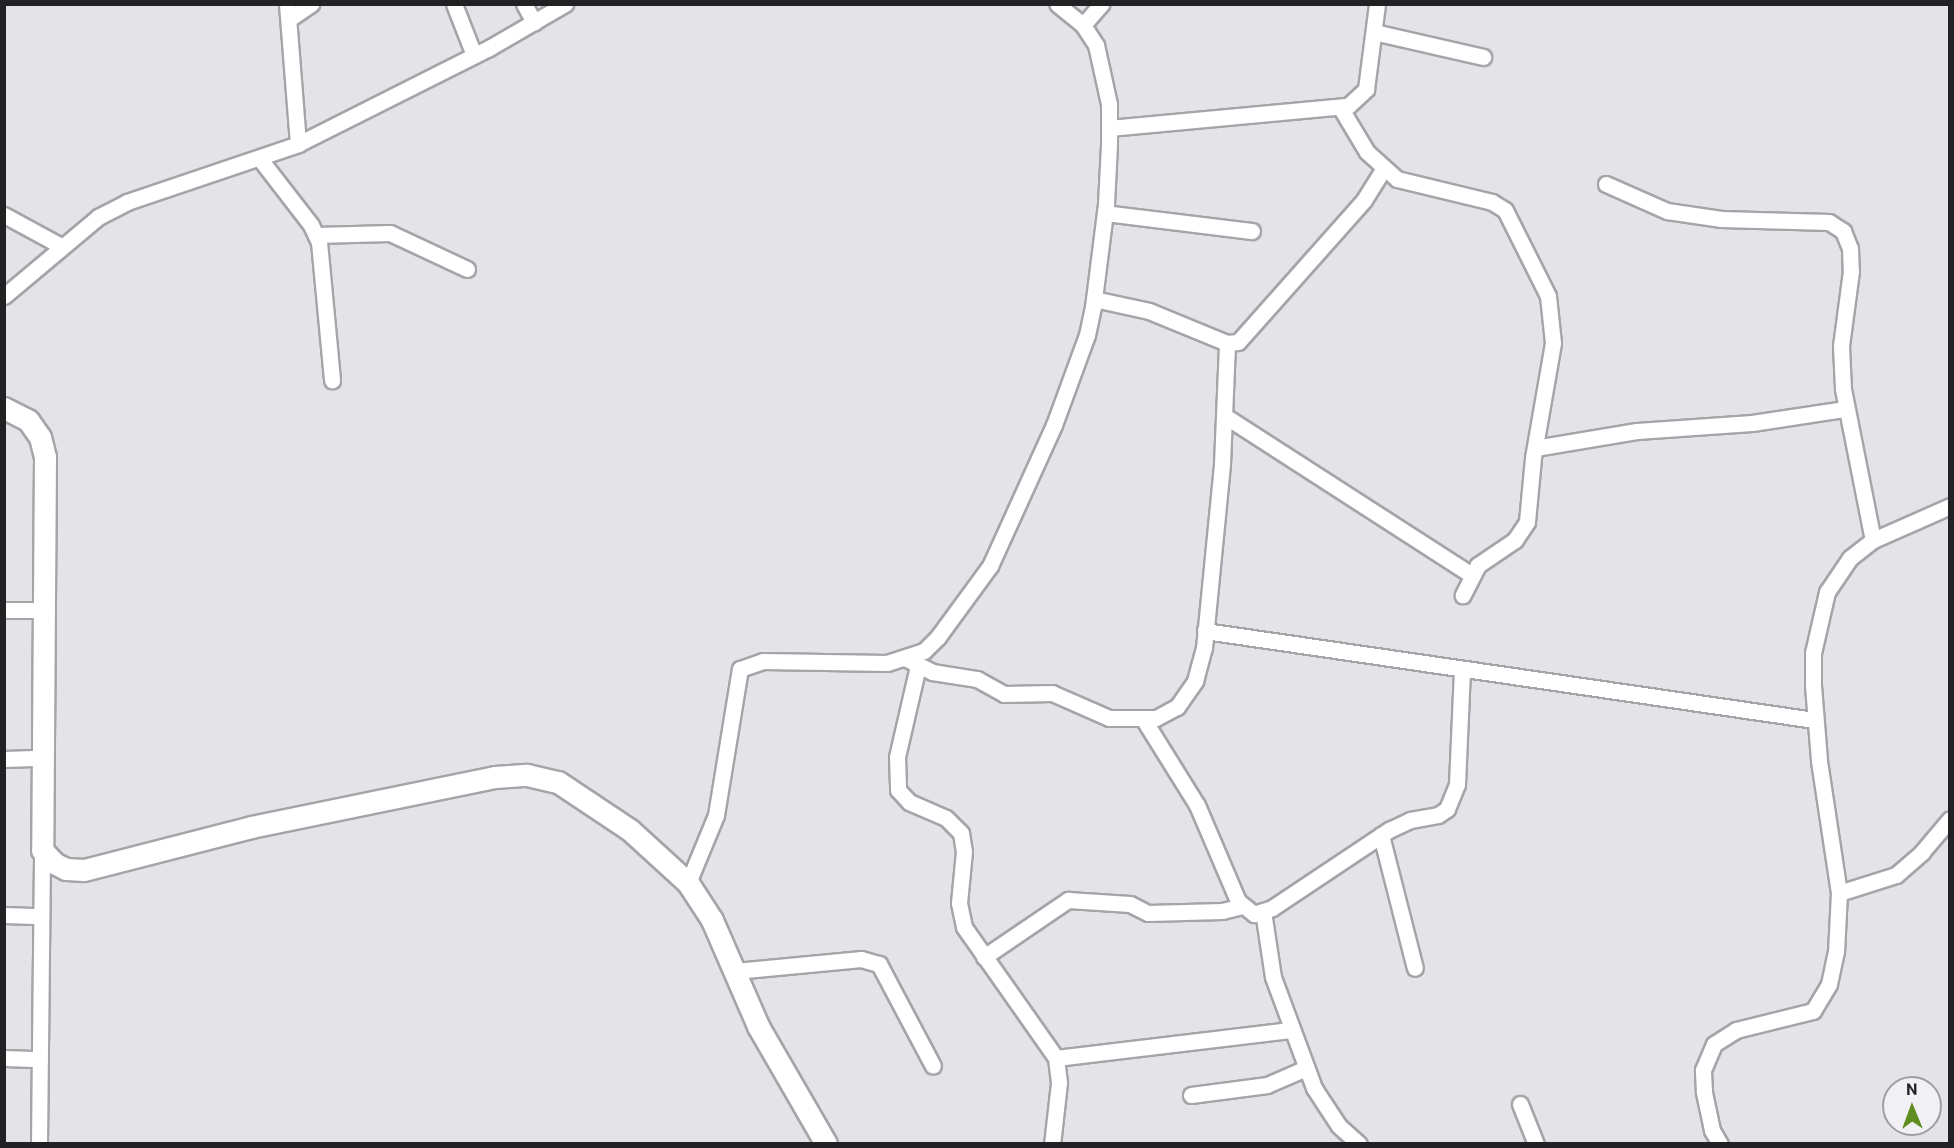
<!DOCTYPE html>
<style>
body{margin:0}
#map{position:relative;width:1954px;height:1148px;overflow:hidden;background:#e3e3e8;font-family:Roboto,sans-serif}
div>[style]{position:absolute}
.roads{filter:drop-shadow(2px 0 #a5a4a9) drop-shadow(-2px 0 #a5a4a9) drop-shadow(0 2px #a5a4a9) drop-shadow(0 -2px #a5a4a9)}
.street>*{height:15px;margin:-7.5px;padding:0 7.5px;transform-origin:7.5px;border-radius:7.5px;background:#fff}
.secondary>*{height:21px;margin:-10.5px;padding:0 10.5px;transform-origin:10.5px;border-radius:10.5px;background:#fff}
span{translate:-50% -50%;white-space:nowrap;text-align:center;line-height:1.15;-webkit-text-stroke:4.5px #f1f0f5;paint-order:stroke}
.frame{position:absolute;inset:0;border:6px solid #222224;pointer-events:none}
.north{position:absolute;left:1882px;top:1076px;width:60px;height:60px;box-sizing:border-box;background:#f1f0f5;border:2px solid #9e9ea1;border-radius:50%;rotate:359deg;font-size:16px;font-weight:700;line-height:24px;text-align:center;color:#222224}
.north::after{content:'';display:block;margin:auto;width:21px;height:27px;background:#608d20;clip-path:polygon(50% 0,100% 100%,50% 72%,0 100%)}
</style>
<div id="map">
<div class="roads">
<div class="street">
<i style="left:287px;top:4px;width:140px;rotate:85.5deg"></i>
<i style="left:454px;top:4px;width:55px;rotate:68.6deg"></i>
<i style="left:524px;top:4px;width:21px;rotate:61deg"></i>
<i style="left:289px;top:19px;width:27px;rotate:-34deg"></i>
<i style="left:1083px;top:25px;width:28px;rotate:-49deg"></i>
<i style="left:1374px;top:32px;width:112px;rotate:12.9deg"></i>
<i style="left:1340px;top:107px;width:52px;rotate:59deg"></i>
<i style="left:1367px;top:152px;width:40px;rotate:42deg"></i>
<i style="left:1397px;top:179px;width:98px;rotate:13.6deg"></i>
<i style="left:1492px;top:202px;width:15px;rotate:32deg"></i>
<i style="left:1505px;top:210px;width:96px;rotate:63.4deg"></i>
<i style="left:1548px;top:296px;width:47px;rotate:83.9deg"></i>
<i style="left:1553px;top:343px;width:117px;rotate:99.9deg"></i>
<i style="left:1533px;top:458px;width:64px;rotate:95.4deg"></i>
<i style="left:1527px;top:522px;width:22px;rotate:124deg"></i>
<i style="left:1515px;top:540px;width:45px;rotate:146deg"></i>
<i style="left:1478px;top:565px;width:34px;rotate:117deg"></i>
<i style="left:1109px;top:128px;width:240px;rotate:-5.3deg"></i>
<i style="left:1348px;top:106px;width:25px;rotate:-43deg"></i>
<i style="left:1366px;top:89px;width:86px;rotate:-82.6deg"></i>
<i style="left:260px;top:159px;width:83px;rotate:52.3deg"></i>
<i style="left:311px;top:225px;width:19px;rotate:65deg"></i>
<i style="left:319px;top:242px;width:139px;rotate:84.6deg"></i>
<i style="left:1606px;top:184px;width:67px;rotate:23.9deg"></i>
<i style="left:1667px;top:211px;width:55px;rotate:8.4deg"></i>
<i style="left:1721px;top:219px;width:108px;rotate:1.6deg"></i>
<i style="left:1829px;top:222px;width:17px;rotate:33deg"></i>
<i style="left:1843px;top:231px;width:18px;rotate:68deg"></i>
<i style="left:1850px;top:248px;width:23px;rotate:88deg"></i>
<i style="left:1851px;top:271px;width:76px;rotate:97.6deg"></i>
<i style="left:1841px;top:346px;width:43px;rotate:87.3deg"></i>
<i style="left:1843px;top:389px;width:154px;rotate:78.8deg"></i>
<i style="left:1105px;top:213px;width:148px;rotate:7deg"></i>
<i style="left:4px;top:215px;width:65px;rotate:28.5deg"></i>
<i style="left:316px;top:235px;width:74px;rotate:-1.5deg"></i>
<i style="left:390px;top:233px;width:85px;rotate:25.1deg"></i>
<i style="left:4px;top:296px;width:123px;rotate:-40deg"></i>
<i style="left:98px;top:217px;width:33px;rotate:-27deg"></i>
<i style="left:127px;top:202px;width:181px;rotate:-18.7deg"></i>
<i style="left:298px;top:144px;width:214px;rotate:-26.7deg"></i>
<i style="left:489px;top:48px;width:88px;rotate:-30.1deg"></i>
<i style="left:1094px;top:299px;width:56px;rotate:12.3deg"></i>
<i style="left:1149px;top:311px;width:84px;rotate:22.3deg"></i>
<i style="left:1227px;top:343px;width:11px;rotate:-5deg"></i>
<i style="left:1238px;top:342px;width:190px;rotate:-48.4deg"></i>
<i style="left:1364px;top:200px;width:36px;rotate:-58deg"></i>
<i style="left:1225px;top:416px;width:294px;rotate:32.8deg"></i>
<i style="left:1535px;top:448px;width:103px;rotate:-9.5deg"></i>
<i style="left:1637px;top:431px;width:115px;rotate:-4deg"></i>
<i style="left:1752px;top:423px;width:94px;rotate:-8.6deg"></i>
<i style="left:4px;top:610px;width:39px"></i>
<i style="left:1205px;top:631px;width:615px;rotate:8.31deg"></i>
<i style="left:907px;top:659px;width:28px;rotate:27deg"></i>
<i style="left:932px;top:672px;width:46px;rotate:8.8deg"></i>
<i style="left:977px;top:679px;width:31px;rotate:29deg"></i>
<i style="left:1004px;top:694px;width:48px;rotate:-1.2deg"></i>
<i style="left:1052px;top:693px;width:62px;rotate:23.7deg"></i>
<i style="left:1109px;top:718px;width:47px"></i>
<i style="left:1156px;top:718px;width:24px;rotate:-28deg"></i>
<i style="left:1177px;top:707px;width:32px;rotate:-55deg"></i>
<i style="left:1195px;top:681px;width:34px;rotate:-75deg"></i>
<i style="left:1204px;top:648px;width:185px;rotate:-84.4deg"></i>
<i style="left:1222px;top:464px;width:121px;rotate:-87.6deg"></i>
<i style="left:918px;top:666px;width:93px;rotate:103deg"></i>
<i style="left:897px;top:757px;width:33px;rotate:88deg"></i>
<i style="left:898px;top:790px;width:16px;rotate:47deg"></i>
<i style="left:909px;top:802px;width:40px;rotate:23.4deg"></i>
<i style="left:946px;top:818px;width:21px;rotate:45deg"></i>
<i style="left:961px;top:833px;width:18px;rotate:81deg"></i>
<i style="left:964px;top:851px;width:52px;rotate:95.5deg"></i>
<i style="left:959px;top:903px;width:25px;rotate:78deg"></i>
<i style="left:964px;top:927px;width:160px;rotate:54.9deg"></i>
<i style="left:1056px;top:1058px;width:25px;rotate:83deg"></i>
<i style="left:1059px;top:1083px;width:61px;rotate:96.5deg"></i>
<i style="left:1144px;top:720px;width:100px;rotate:58.1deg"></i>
<i style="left:1197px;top:805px;width:104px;rotate:66.9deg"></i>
<i style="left:1238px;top:901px;width:21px;rotate:39deg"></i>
<i style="left:1254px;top:914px;width:19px;rotate:-18deg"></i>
<i style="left:1272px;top:908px;width:141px;rotate:-33.7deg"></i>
<i style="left:1389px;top:830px;width:23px;rotate:-25deg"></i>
<i style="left:1410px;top:820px;width:28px;rotate:-10deg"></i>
<i style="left:1438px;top:815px;width:11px;rotate:-34deg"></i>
<i style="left:1447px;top:809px;width:27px;rotate:-68deg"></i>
<i style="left:1457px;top:784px;width:115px;rotate:-87.5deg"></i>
<i style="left:4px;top:759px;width:37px;rotate:-2deg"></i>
<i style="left:1381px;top:835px;width:137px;rotate:75.7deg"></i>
<i style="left:688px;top:883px;width:74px;rotate:-67.6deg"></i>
<i style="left:716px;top:815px;width:148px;rotate:-80.7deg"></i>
<i style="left:740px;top:669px;width:24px;rotate:-19deg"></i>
<i style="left:763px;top:661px;width:124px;rotate:0.9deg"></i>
<i style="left:887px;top:663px;width:39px;rotate:-18deg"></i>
<i style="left:924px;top:651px;width:20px;rotate:-45deg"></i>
<i style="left:938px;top:637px;width:88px;rotate:-53.8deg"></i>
<i style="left:990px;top:566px;width:155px;rotate:-65.6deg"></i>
<i style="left:1054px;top:425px;width:96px;rotate:-69.9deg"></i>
<i style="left:1087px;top:335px;width:29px;rotate:-78deg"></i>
<i style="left:1093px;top:307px;width:104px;rotate:-82.8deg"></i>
<i style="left:1106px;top:204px;width:60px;rotate:-87.1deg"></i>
<i style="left:1109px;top:144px;width:40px;rotate:-90deg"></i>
<i style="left:1109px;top:104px;width:60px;rotate:-102.4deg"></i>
<i style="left:1096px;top:45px;width:24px;rotate:-123deg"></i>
<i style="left:1083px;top:25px;width:33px;rotate:-141deg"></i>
<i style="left:1839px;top:893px;width:60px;rotate:-17.5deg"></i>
<i style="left:1896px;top:875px;width:35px;rotate:-41deg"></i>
<i style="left:1922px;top:852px;width:43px;rotate:-49.7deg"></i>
<i style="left:1263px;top:911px;width:67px;rotate:81.4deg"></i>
<i style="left:1273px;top:977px;width:118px;rotate:69.7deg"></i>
<i style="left:1314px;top:1088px;width:45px;rotate:56.7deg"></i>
<i style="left:1339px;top:1126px;width:27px;rotate:42deg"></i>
<i style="left:4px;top:915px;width:37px;rotate:2deg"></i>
<i style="left:984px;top:957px;width:102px;rotate:-34.2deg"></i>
<i style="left:1068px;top:900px;width:62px;rotate:3.7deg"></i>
<i style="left:1130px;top:904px;width:20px;rotate:27deg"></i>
<i style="left:1148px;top:913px;width:74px;rotate:-1.5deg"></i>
<i style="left:1222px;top:911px;width:21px;rotate:-14deg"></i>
<i style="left:735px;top:971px;width:127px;rotate:-5.4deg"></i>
<i style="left:861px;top:959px;width:19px;rotate:16deg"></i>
<i style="left:879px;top:964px;width:115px;rotate:62.1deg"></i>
<i style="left:4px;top:1058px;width:36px;rotate:2deg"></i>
<i style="left:1056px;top:1058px;width:238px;rotate:-6.8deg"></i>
<i style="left:1191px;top:1095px;width:77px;rotate:-7.5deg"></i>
<i style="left:1267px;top:1085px;width:43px;rotate:-23.6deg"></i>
<i style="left:1520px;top:1104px;width:43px;rotate:68.2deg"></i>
<i style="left:39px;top:1144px;width:294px;rotate:-89.4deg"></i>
<i style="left:1720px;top:1144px;width:16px;rotate:-120deg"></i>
<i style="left:1712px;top:1130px;width:40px;rotate:-102deg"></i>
<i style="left:1704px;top:1091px;width:21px;rotate:-93deg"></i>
<i style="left:1703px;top:1070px;width:28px;rotate:-67deg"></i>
<i style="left:1714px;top:1044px;width:26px;rotate:-32deg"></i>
<i style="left:1736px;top:1030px;width:79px;rotate:-13.9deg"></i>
<i style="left:1813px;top:1011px;width:31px;rotate:-59deg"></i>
<i style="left:1829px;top:984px;width:33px;rotate:-78deg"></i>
<i style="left:1836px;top:952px;width:59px;rotate:-87.1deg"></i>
<i style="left:1839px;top:893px;width:134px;rotate:-98.6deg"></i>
<i style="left:1819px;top:760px;width:75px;rotate:-94.6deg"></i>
<i style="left:1813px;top:685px;width:32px;rotate:-90deg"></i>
<i style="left:1813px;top:653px;width:63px;rotate:-77.1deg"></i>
<i style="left:1827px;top:592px;width:41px;rotate:-55.9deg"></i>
<i style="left:1850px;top:558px;width:29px;rotate:-38deg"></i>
<i style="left:1873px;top:540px;width:84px;rotate:-23.8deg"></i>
</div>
<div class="secondary">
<i style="left:4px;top:408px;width:27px;rotate:27deg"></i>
<i style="left:28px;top:420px;width:21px;rotate:55deg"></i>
<i style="left:40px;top:437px;width:21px;rotate:76deg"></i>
<i style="left:45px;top:457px;width:393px;rotate:90.4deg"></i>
<i style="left:42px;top:850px;width:18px;rotate:47deg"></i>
<i style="left:54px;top:863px;width:13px;rotate:27deg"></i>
<i style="left:66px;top:869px;width:18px;rotate:3deg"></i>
<i style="left:84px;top:870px;width:172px;rotate:-14.4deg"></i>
<i style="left:251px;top:827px;width:249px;rotate:-11.6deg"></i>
<i style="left:495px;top:777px;width:32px;rotate:-4deg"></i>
<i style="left:527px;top:775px;width:32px;rotate:13deg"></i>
<i style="left:558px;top:782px;width:87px;rotate:33.7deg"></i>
<i style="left:630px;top:830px;width:79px;rotate:42.4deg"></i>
<i style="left:688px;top:883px;width:44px;rotate:57deg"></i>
<i style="left:712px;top:920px;width:116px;rotate:66.5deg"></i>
<i style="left:758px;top:1026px;width:136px;rotate:60deg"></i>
</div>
</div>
<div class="frame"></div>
<div class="north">N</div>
</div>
